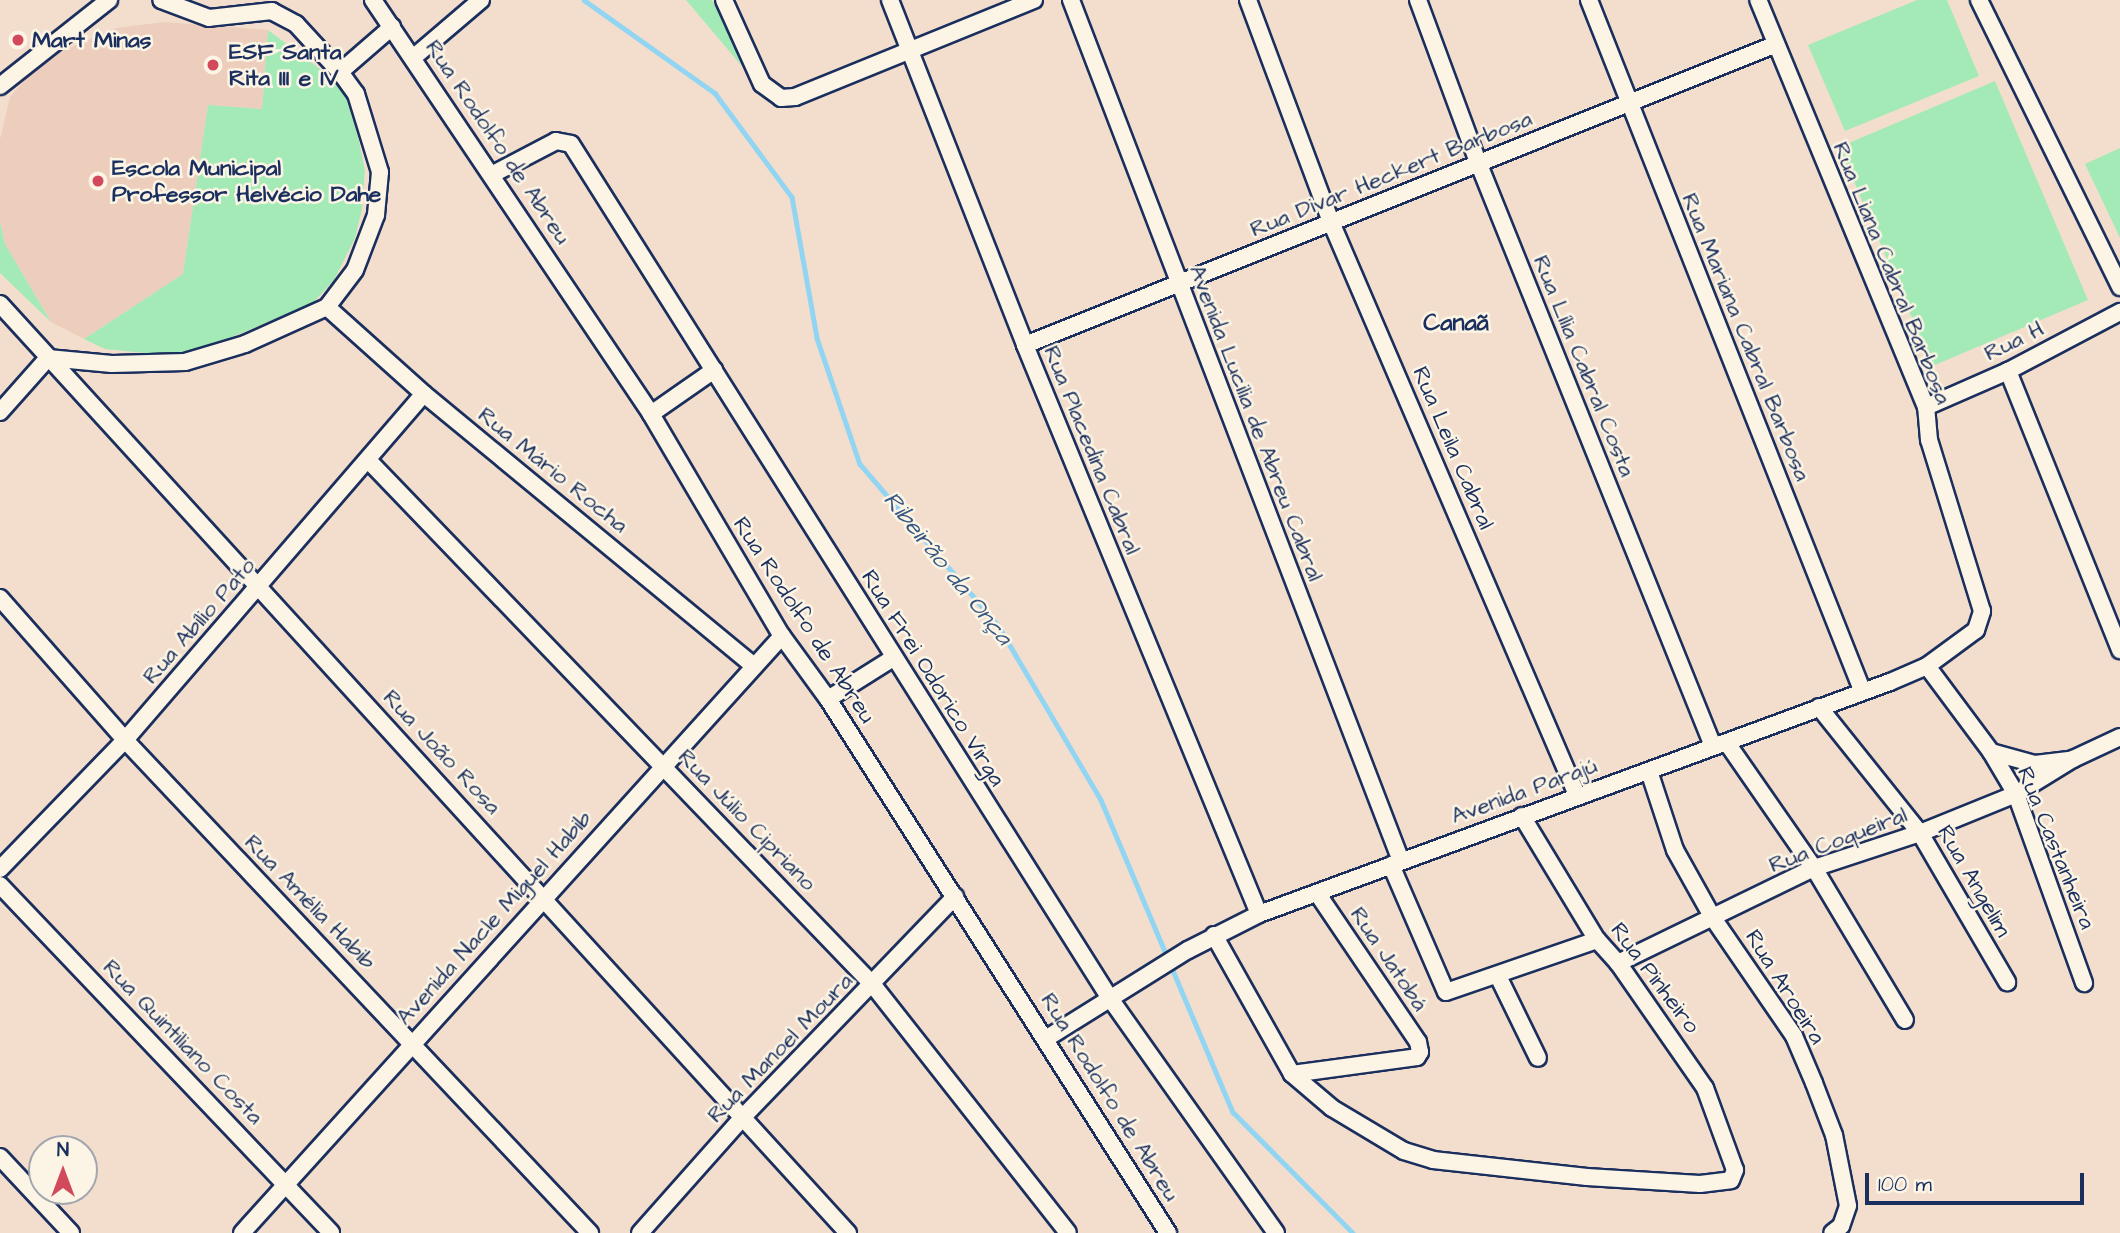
<!DOCTYPE html>
<meta charset="utf-8">
<style>
body{margin:0}
#map{position:relative;width:2120px;height:1233px;overflow:hidden;background:#f3decd;font-family:"Architects Daughter",sans-serif}
div>[style]{position:absolute}
.built>*{inset:0;background:#edcebc}
.green>*{inset:0;background:#a4eab6;transform-origin:0 0}
.stream>*{height:4.5px;margin:-2.25px;padding:0 2.25px;transform-origin:2.25px;border-radius:2.25px;background:#91d5f3}
.roads{filter:drop-shadow(2px 0 #1b2f5e) drop-shadow(-2px 0 #1b2f5e) drop-shadow(0 2px #1b2f5e) drop-shadow(0 -2px #1b2f5e)}
.street>*{height:16px;margin:-8px;padding:0 8px;transform-origin:8px;border-radius:8px;background:#fcf5e5}
.dots>*{width:19px;height:19px;translate:-50% -50%;box-sizing:border-box;border:4px solid #fcf5e5;border-radius:50%}
span{translate:-50% -50%;white-space:nowrap;text-align:center;line-height:1.15;-webkit-text-stroke:5px #fcf5e5;paint-order:stroke}
.poi-label{font-size:23px;color:#1b2f5e;font-weight:700}
.left{translate:0 -50%;text-align:left}
.street-label{font-size:23px;color:#1b2f5e}
.neighbourhood-label{font-size:24px;color:#1b2f5e;font-weight:700}
.water-label{font-size:24px;color:#385883;font-style:italic}
.north{position:absolute;left:28px;top:1135px;width:70px;height:70px;box-sizing:border-box;background:#fcf5e5;border:2px solid #a2a6af;border-radius:50%;rotate:0deg;font-size:19px;font-weight:700;line-height:28px;text-align:center;color:#1b2f5e}
.north::after{content:'';display:block;margin:auto;width:24px;height:32px;background:#d1495b;clip-path:polygon(50% 0,100% 100%,50% 72%,0 100%)}
.scale{position:absolute;left:1865px;top:1173px;width:219px;height:32px;box-sizing:border-box;border:4px solid #1b2f5e;border-top:0;padding-left:9px;font-size:21px;line-height:24px;white-space:nowrap;color:#1b2f5e;-webkit-text-stroke:5px #fcf5e5;paint-order:stroke}
</style>
<div id="map">
<div class="built">
<i style="clip-path:polygon(164px 22px,268px 30px,262px 109px,208px 105px,183px 274px,84px 339px,51px 322px,5px 244px,0 222px,0 139px,10px 97px,33px 70px,62px 51px,116px 28px)"></i>
</div>
<div class="green">
<i style="clip-path:polygon(686px 0,712px 0,757px 84px)"></i>
<i style="clip-path:polygon(1917px 0,1947px 0,1979px 76px,1845px 131px,1808px 45px)"></i>
<i style="clip-path:polygon(268px 30px,332px 78px,347px 99px,358px 137px,365px 170px,362px 209px,355px 238px,334px 280px,313px 303px,206px 348px,165px 355px,105px 349px,84px 339px,183px 274px,208px 105px,262px 109px)"></i>
<i style="left:1995px;top:81px;width:238px;height:169px;rotate:67deg"></i>
<i style="clip-path:polygon(2120px 148px,2120px 238px,2085px 164px)"></i>
<i style="clip-path:polygon(0 222px,5px 244px,51px 322px,0 273px)"></i>
</div>
<div class="stream">
<i style="left:584px;top:0;width:161px;rotate:35.4deg"></i>
<i style="left:715px;top:93px;width:129px;rotate:53.5deg"></i>
<i style="left:792px;top:197px;width:143px;rotate:79.9deg"></i>
<i style="left:817px;top:338px;width:133px;rotate:71.2deg"></i>
<i style="left:860px;top:464px;width:212px;rotate:49.4deg"></i>
<i style="left:998px;top:625px;width:203px;rotate:59.5deg"></i>
<i style="left:1101px;top:800px;width:339px;rotate:67.1deg"></i>
<i style="left:1233px;top:1112px;width:170px;rotate:45.2deg"></i>
</div>
<div class="roads">
<div class="street">
<i style="left:373px;top:0;width:499px;rotate:56.1deg"></i>
<i style="left:651px;top:414px;width:258px;rotate:59.5deg"></i>
<i style="left:782px;top:636px;width:78px;rotate:53.9deg"></i>
<i style="left:828px;top:699px;width:633px;rotate:57.51deg"></i>
<i style="left:724px;top:0;width:92px;rotate:65.7deg"></i>
<i style="left:762px;top:84px;width:24px;rotate:36deg"></i>
<i style="left:781px;top:98px;width:14px;rotate:-4deg"></i>
<i style="left:795px;top:97px;width:258px;rotate:-22.1deg"></i>
<i style="left:890px;top:0;width:370px;rotate:68.6deg"></i>
<i style="left:1025px;top:345px;width:615px;rotate:67.65deg"></i>
<i style="left:1071px;top:0;width:922px;rotate:69.03deg"></i>
<i style="left:1248px;top:0;width:237px;rotate:69.5deg"></i>
<i style="left:1331px;top:222px;width:624px;rotate:66.77deg"></i>
<i style="left:1418px;top:0;width:173px;rotate:69.7deg"></i>
<i style="left:1478px;top:162px;width:630px;rotate:68.08deg"></i>
<i style="left:1589px;top:0;width:742px;rotate:68.41deg"></i>
<i style="left:1979px;top:0;width:320px;rotate:63.8deg"></i>
<i style="left:414px;top:57px;width:88px;rotate:-40.4deg"></i>
<i style="left:340px;top:72px;width:69px;rotate:-40.9deg"></i>
<i style="left:0;top:86px;width:139px;rotate:-38.3deg"></i>
<i style="left:493px;top:174px;width:71px;rotate:-27.6deg"></i>
<i style="left:556px;top:141px;width:15px;rotate:11deg"></i>
<i style="left:571px;top:144px;width:1008px;rotate:57.76deg"></i>
<i style="left:1109px;top:997px;width:289px;rotate:54.7deg"></i>
<i style="left:0;top:304px;width:1258px;rotate:47.61deg"></i>
<i style="left:327px;top:307px;width:130px;rotate:41.9deg"></i>
<i style="left:424px;top:394px;width:426px;rotate:39.5deg"></i>
<i style="left:1025px;top:345px;width:807px;rotate:-21.83deg"></i>
<i style="left:2008px;top:371px;width:301px;rotate:68.1deg"></i>
<i style="left:1926px;top:407px;width:90px;rotate:-23.7deg"></i>
<i style="left:2008px;top:371px;width:127px;rotate:-27.8deg"></i>
<i style="left:0;top:412px;width:72px;rotate:-48.4deg"></i>
<i style="left:48px;top:358px;width:64px;rotate:5.4deg"></i>
<i style="left:112px;top:364px;width:73px;rotate:-1.6deg"></i>
<i style="left:185px;top:362px;width:63px;rotate:-16.7deg"></i>
<i style="left:245px;top:344px;width:90px;rotate:-24.3deg"></i>
<i style="left:327px;top:307px;width:46px;rotate:-52.9deg"></i>
<i style="left:355px;top:270px;width:59px;rotate:-69.1deg"></i>
<i style="left:376px;top:215px;width:43px;rotate:-84.7deg"></i>
<i style="left:380px;top:172px;width:82px;rotate:-107.1deg"></i>
<i style="left:356px;top:94px;width:27px;rotate:-126deg"></i>
<i style="left:340px;top:72px;width:65px;rotate:-132.5deg"></i>
<i style="left:296px;top:24px;width:27px;rotate:-152deg"></i>
<i style="left:272px;top:11px;width:63px;rotate:173.7deg"></i>
<i style="left:209px;top:18px;width:51px;rotate:-159.4deg"></i>
<i style="left:651px;top:414px;width:77px;rotate:-34.9deg"></i>
<i style="left:368px;top:460px;width:728px;rotate:46.11deg"></i>
<i style="left:873px;top:985px;width:315px;rotate:51.8deg"></i>
<i style="left:0;top:598px;width:189px;rotate:48.6deg"></i>
<i style="left:125px;top:740px;width:678px;rotate:46.67deg"></i>
<i style="left:1927px;top:666px;width:107px;rotate:53.3deg"></i>
<i style="left:1991px;top:752px;width:49px;rotate:59.2deg"></i>
<i style="left:2016px;top:794px;width:201px;rotate:70.2deg"></i>
<i style="left:828px;top:699px;width:77px;rotate:-32.2deg"></i>
<i style="left:1819px;top:707px;width:161px;rotate:51.3deg"></i>
<i style="left:1920px;top:833px;width:173px;rotate:59.7deg"></i>
<i style="left:1727px;top:743px;width:152px;rotate:55.2deg"></i>
<i style="left:1814px;top:868px;width:177px;rotate:59.1deg"></i>
<i style="left:1991px;top:752px;width:46px;rotate:15.3deg"></i>
<i style="left:2035px;top:764px;width:38px;rotate:-7deg"></i>
<i style="left:2073px;top:759px;width:52px;rotate:-25.1deg"></i>
<i style="left:1649px;top:771px;width:83px;rotate:71.8deg"></i>
<i style="left:1675px;top:850px;width:78px;rotate:60.8deg"></i>
<i style="left:1713px;top:918px;width:143px;rotate:55.5deg"></i>
<i style="left:1794px;top:1036px;width:51px;rotate:66.9deg"></i>
<i style="left:1814px;top:1083px;width:56px;rotate:69deg"></i>
<i style="left:1834px;top:1135px;width:72px;rotate:78.8deg"></i>
<i style="left:1848px;top:1206px;width:21px;rotate:109deg"></i>
<i style="left:1841px;top:1226px;width:11px;rotate:142deg"></i>
<i style="left:1391px;top:865px;width:138px;rotate:66.6deg"></i>
<i style="left:1446px;top:992px;width:160px;rotate:-19deg"></i>
<i style="left:0;top:869px;width:180px;rotate:-45.9deg"></i>
<i style="left:125px;top:740px;width:457px;rotate:-49.2deg"></i>
<i style="left:0;top:885px;width:480px;rotate:46.4deg"></i>
<i style="left:1214px;top:935px;width:159px;rotate:60.7deg"></i>
<i style="left:1292px;top:1074px;width:52px;rotate:40.4deg"></i>
<i style="left:1332px;top:1108px;width:84px;rotate:30.8deg"></i>
<i style="left:1404px;top:1151px;width:30px;rotate:17deg"></i>
<i style="left:1433px;top:1160px;width:155px;rotate:6.3deg"></i>
<i style="left:1587px;top:1177px;width:113px;rotate:3.5deg"></i>
<i style="left:1700px;top:1184px;width:31px;rotate:-7deg"></i>
<i style="left:1731px;top:1180px;width:11px;rotate:-68deg"></i>
<i style="left:1735px;top:1170px;width:87px;rotate:-110.1deg"></i>
<i style="left:1705px;top:1088px;width:152px;rotate:-124.8deg"></i>
<i style="left:1618px;top:963px;width:31px;rotate:-132deg"></i>
<i style="left:1597px;top:940px;width:145px;rotate:-121.2deg"></i>
<i style="left:1618px;top:963px;width:218px;rotate:-25.9deg"></i>
<i style="left:1814px;top:868px;width:112px;rotate:-18.3deg"></i>
<i style="left:1920px;top:833px;width:104px;rotate:-22.1deg"></i>
<i style="left:2016px;top:794px;width:67px;rotate:-31.6deg"></i>
<i style="left:1498px;top:976px;width:91px;rotate:64deg"></i>
<i style="left:1047px;top:1038px;width:166px;rotate:-32deg"></i>
<i style="left:1188px;top:950px;width:80px;rotate:-26.9deg"></i>
<i style="left:1259px;top:914px;width:672px;rotate:-20.19deg"></i>
<i style="left:1890px;top:682px;width:40px;rotate:-23.4deg"></i>
<i style="left:1927px;top:666px;width:61px;rotate:-36.3deg"></i>
<i style="left:1976px;top:630px;width:20px;rotate:-72deg"></i>
<i style="left:1982px;top:611px;width:179px;rotate:-107.2deg"></i>
<i style="left:1929px;top:440px;width:33px;rotate:-95deg"></i>
<i style="left:1926px;top:407px;width:440px;rotate:-112.4deg"></i>
<i style="left:1292px;top:1074px;width:126px;rotate:-7.7deg"></i>
<i style="left:1417px;top:1057px;width:6px;rotate:-59deg"></i>
<i style="left:1420px;top:1052px;width:10px;rotate:-101deg"></i>
<i style="left:1418px;top:1042px;width:180px;rotate:-124.1deg"></i>
<i style="left:0;top:1157px;width:104px;rotate:46.9deg"></i>
<i style="left:242px;top:1233px;width:805px;rotate:-47.87deg"></i>
<i style="left:640px;top:1233px;width:155px;rotate:-48.4deg"></i>
<i style="left:743px;top:1117px;width:306px;rotate:-46.1deg"></i>
</div>
</div>
<div class="dots">
<i style="left:18px;top:40px;background:#d1495b"></i>
<i style="left:213px;top:65px;background:#d1495b"></i>
<i style="left:98px;top:181px;background:#d1495b"></i>
</div>
<div class="poi-label">
<span class="left" style="left:32px;top:40px">Mart Minas</span>
<span class="left" style="left:229px;top:65px">ESF Santa<br>Rita III e IV</span>
<span class="left" style="left:112px;top:181px">Escola Municipal<br>Professor Helvécio Dahe</span>
</div>
<div class="street-label">
<span style="left:498px;top:142px;rotate:56deg">Rua Rodolfo de Abreu</span>
<span style="left:1391px;top:174px;rotate:-22deg">Rua Divar Heckert Barbosa</span>
<span style="left:1892px;top:273px;rotate:68deg">Rua Liana Cabral Barbosa</span>
<span style="left:1746px;top:337px;rotate:68deg">Rua Mariana Cabral Barbosa</span>
<span style="left:2014px;top:341px;rotate:-26deg">Rua H</span>
<span style="left:1584px;top:366px;rotate:68deg">Rua Lília Cabral Costa</span>
<span style="left:1256px;top:423px;rotate:69deg">Avenida Lucilia de Abreu Cabral</span>
<span style="left:1453px;top:448px;rotate:67deg">Rua Leila Cabral</span>
<span style="left:1092px;top:450px;rotate:68deg">Rua Placedina Cabral</span>
<span style="left:553px;top:470px;rotate:39deg">Rua Mário Rocha</span>
<span style="left:804px;top:620px;rotate:57deg">Rua Rodolfo de Abreu</span>
<span style="left:199px;top:621px;rotate:-49deg">Rua Abílio Pato</span>
<span style="left:933px;top:678px;rotate:58deg">Rua Frei Odorico Virga</span>
<span style="left:442px;top:752px;rotate:47deg">Rua João Rosa</span>
<span style="left:1524px;top:791px;rotate:-20deg">Avenida Parajú</span>
<span style="left:747px;top:820px;rotate:46deg">Rua Júlio Cipriano</span>
<span style="left:1838px;top:840px;rotate:-21deg">Rua Coqueiral</span>
<span style="left:2056px;top:848px;rotate:68deg">Rua Castanheira</span>
<span style="left:1974px;top:881px;rotate:60deg">Rua Angelim</span>
<span style="left:310px;top:902px;rotate:46deg">Rua Amélia Habib</span>
<span style="left:494px;top:918px;rotate:-48deg">Avenida Nacle Miguel Habib</span>
<span style="left:1389px;top:959px;rotate:56deg">Rua Jatobá</span>
<span style="left:1655px;top:978px;rotate:53deg">Rua Pinheiro</span>
<span style="left:1785px;top:987px;rotate:58deg">Rua Aroeira</span>
<span style="left:183px;top:1042px;rotate:46deg">Rua Quintiliano Costa</span>
<span style="left:780px;top:1048px;rotate:-46deg">Rua Manoel Moura</span>
<span style="left:1110px;top:1097px;rotate:58deg">Rua Rodolfo de Abreu</span>
</div>
<div class="neighbourhood-label">
<span style="left:1456px;top:324px">Canaã</span>
</div>
<div class="water-label">
<span style="left:947px;top:569px;rotate:51deg">Ribeirão da Onça</span>
</div>
<div class="north">N</div>
<div class="scale">100 m</div>
</div>
